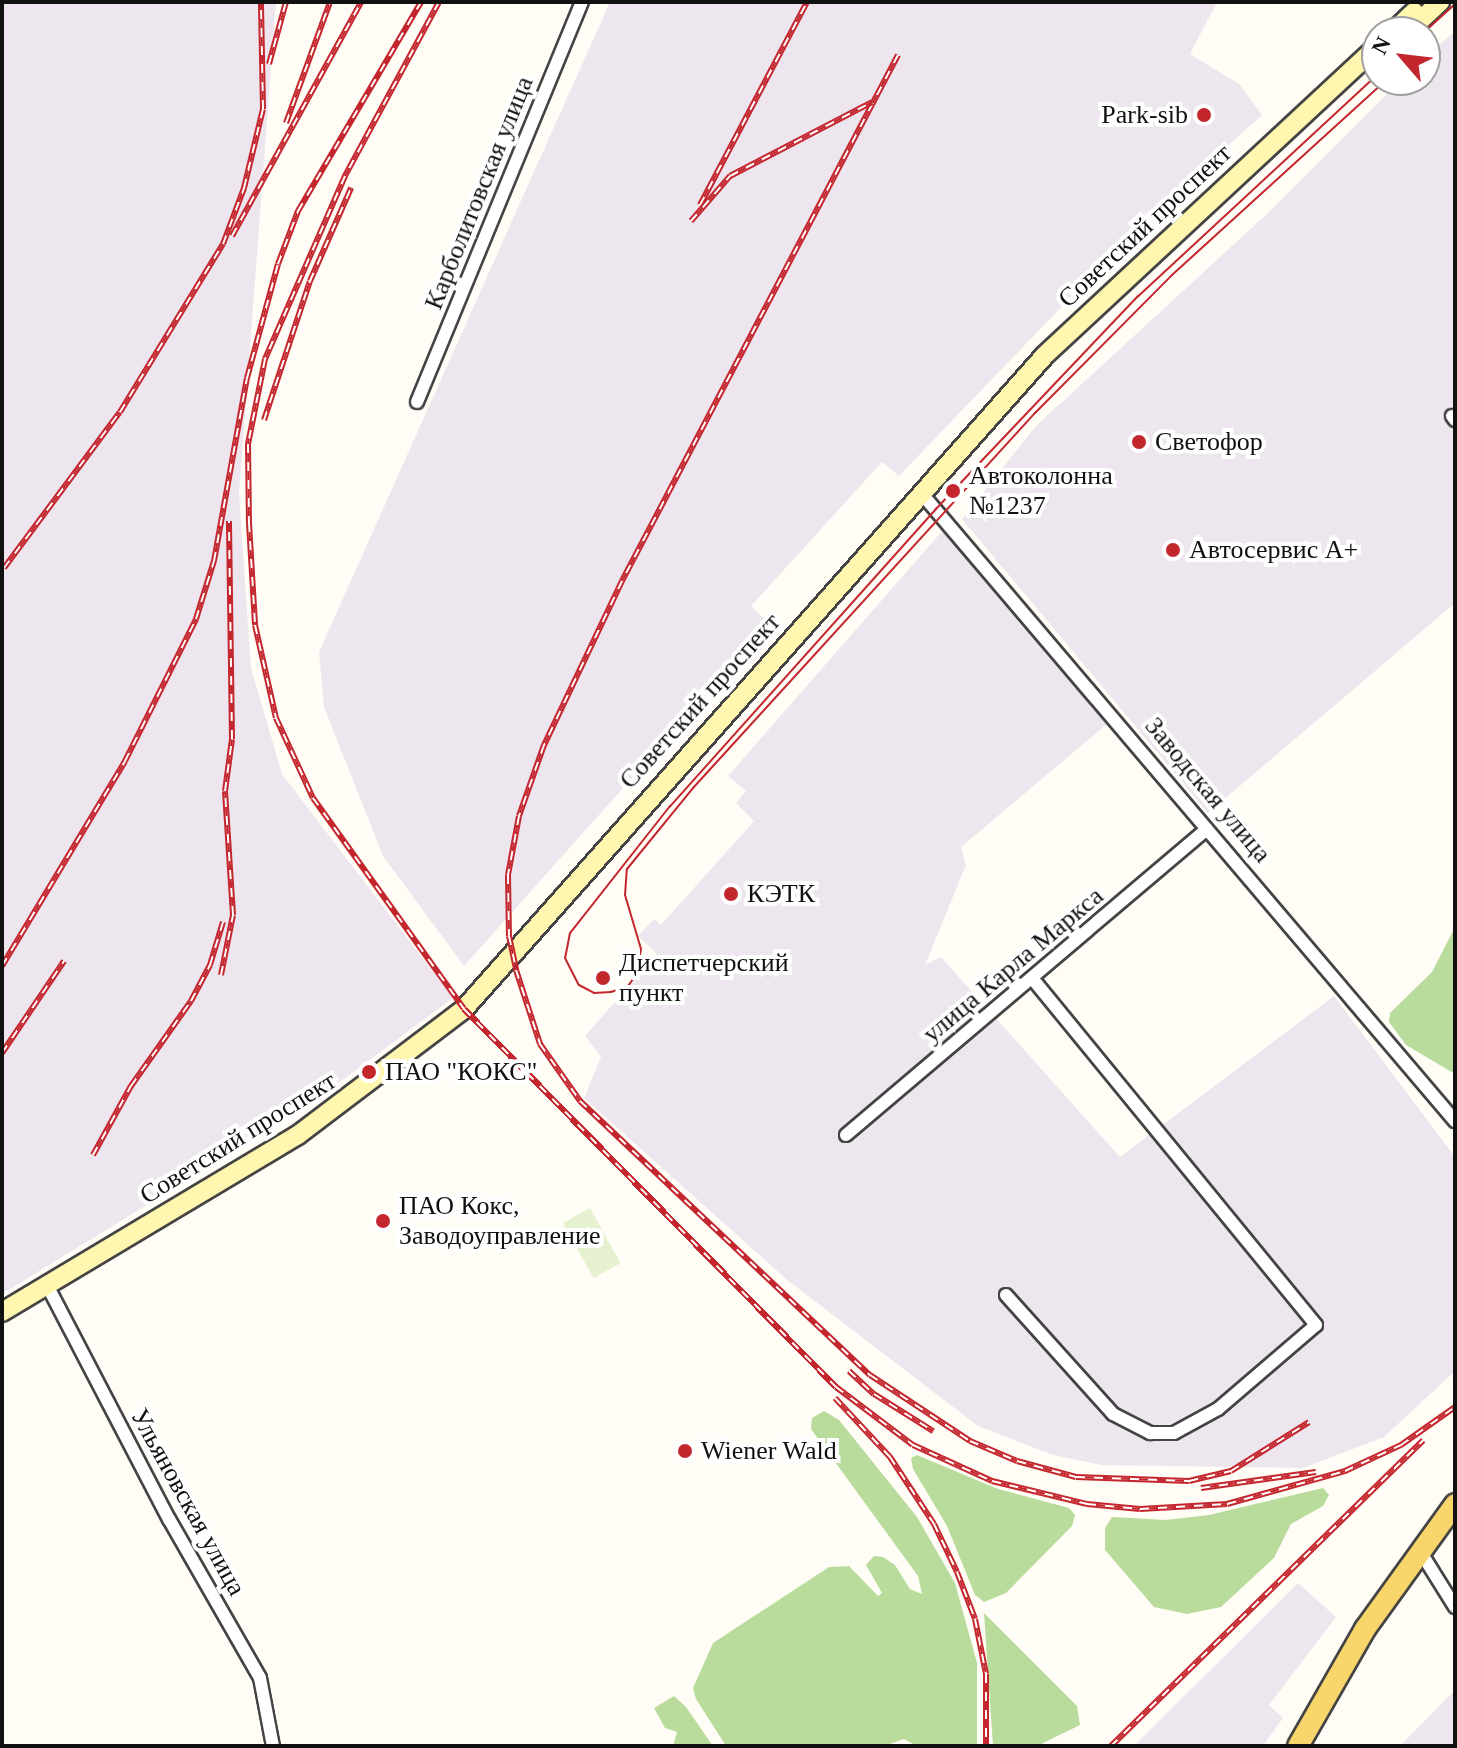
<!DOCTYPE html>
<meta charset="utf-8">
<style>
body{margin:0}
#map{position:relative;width:1457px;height:1748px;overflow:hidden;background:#fffdf5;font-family:Georgia,serif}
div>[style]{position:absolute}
.industrial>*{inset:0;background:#eee6ef}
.forest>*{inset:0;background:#b9dc9c}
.pitch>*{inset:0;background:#e6f2cf;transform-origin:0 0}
.roads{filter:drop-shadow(2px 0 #444) drop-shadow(-2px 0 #444) drop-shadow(0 2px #444) drop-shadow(0 -2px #444)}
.minor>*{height:12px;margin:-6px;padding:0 6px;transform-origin:6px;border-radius:6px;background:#fff}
.secondary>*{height:18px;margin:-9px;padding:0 9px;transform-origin:9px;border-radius:9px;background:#fff6b0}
.primary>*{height:20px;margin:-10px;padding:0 10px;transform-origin:10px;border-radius:10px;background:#f9d66b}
.tram>*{height:2px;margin:-1px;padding:0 1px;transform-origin:1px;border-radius:1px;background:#c4262e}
.rail>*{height:6px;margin-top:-3px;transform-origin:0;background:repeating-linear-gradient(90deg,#fff 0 9px,#c4262e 0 18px);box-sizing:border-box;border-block:2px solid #c4262e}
.dots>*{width:22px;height:22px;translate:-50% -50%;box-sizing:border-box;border:4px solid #fff;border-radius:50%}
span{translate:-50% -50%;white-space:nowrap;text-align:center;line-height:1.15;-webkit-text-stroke:8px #fff;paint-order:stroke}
.poi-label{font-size:26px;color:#111}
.right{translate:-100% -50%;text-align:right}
.left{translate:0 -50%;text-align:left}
.street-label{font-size:26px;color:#111}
.frame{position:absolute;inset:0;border:4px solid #111;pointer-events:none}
.north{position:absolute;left:1361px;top:16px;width:80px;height:80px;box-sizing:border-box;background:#fff;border:2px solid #a0a0a0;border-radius:50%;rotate:298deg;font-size:22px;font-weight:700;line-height:32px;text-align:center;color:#111}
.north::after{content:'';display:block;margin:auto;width:28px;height:36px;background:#c4262e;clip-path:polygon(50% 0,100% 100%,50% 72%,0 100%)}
</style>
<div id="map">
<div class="industrial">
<i style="clip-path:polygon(2px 2px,276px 2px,239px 493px,251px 668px,282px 774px,453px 998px,309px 1105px,2px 1294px)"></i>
<i style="clip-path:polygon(610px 2px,1217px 2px,1190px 54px,1239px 84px,1262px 115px,1142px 223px,899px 476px,882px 462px,751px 606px,770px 624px,464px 966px,383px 856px,324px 707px,319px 652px)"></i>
<i style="clip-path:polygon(1455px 31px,1455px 603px,1208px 813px,962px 519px,1036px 426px,1269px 212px,1401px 80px,1425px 80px,1425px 58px)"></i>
<i style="clip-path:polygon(944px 529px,1107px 724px,961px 847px,966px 865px,925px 965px,941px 957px,1120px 1157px,1334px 996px,1455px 1157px,1455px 1371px,1384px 1437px,1303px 1468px,1102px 1465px,1053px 1455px,978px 1426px,786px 1279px,584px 1098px,601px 1057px,585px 1036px,657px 954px,638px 936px,654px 919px,661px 925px,754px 821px,736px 803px,746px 791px,728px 776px)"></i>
<i style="clip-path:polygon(1298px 1583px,1336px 1617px,1269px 1705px,1283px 1718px,1263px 1746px,1134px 1746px)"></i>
<i style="clip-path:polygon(1455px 1690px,1455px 1746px,1400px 1746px)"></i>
</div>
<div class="forest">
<i style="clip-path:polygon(1455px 927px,1455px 1074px,1406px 1045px,1389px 1022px,1390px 1013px,1432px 972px)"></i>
<i style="clip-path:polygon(824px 1411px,839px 1420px,917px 1517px,955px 1583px,977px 1663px,977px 1746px,917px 1746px,904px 1739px,884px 1746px,726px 1746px,696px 1699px,693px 1688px,713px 1643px,829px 1567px,849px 1566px,878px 1596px,882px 1593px,866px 1565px,874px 1556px,883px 1557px,895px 1565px,910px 1589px,922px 1594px,918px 1576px,811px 1429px,812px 1418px)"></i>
<i style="clip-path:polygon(917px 1455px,998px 1489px,1069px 1508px,1075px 1515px,1072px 1526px,1006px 1593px,984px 1602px,975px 1595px,947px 1526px,913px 1469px,911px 1458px)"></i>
<i style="clip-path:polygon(1323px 1488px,1329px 1495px,1323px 1506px,1291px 1524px,1274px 1558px,1221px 1607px,1187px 1614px,1154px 1607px,1105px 1550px,1105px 1528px,1112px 1517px,1166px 1520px,1209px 1515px)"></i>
<i style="clip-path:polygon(984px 1613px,1077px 1706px,1080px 1725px,1037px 1746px,993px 1746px)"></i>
<i style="clip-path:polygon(674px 1696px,686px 1707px,713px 1746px,673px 1746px,677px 1732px,665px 1728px,654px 1708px)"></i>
</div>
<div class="pitch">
<i style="left:590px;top:1208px;width:63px;height:31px;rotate:61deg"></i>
</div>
<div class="roads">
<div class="minor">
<i style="left:417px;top:402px;width:433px;rotate:-67.6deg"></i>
<i style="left:1452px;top:416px;width:5px;rotate:53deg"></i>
<i style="left:928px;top:501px;width:814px;rotate:49.64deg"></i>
<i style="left:846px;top:1135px;width:473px;rotate:-40.3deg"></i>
<i style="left:47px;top:1285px;width:264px;rotate:62.5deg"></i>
<i style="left:169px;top:1519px;width:183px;rotate:60.2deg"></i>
<i style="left:260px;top:1678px;width:69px;rotate:79.2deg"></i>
<i style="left:1006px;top:1295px;width:160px;rotate:48deg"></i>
<i style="left:1113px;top:1414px;width:42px;rotate:27.2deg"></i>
<i style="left:1150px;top:1433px;width:24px"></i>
<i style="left:1174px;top:1433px;width:50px;rotate:-28.6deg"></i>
<i style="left:1218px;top:1409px;width:129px;rotate:-40.6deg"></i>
<i style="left:1316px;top:1325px;width:447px;rotate:-129.3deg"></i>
<i style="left:1420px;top:1551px;width:66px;rotate:58deg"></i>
</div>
<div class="secondary">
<i style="left:1393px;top:32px;width:29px;rotate:-44deg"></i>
<i style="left:1408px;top:32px;width:44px;rotate:-43.2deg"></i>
<i style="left:2px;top:1312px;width:345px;rotate:-30.9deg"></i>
<i style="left:298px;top:1135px;width:208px;rotate:-37.2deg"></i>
<i style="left:464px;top:1009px;width:875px;rotate:-48.38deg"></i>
<i style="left:1045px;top:355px;width:454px;rotate:-42.9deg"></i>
</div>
<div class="primary">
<i style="left:1298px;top:1746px;width:135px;rotate:-60.2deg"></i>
<i style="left:1365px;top:1629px;width:154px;rotate:-54.2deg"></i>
</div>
</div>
<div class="tram">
<i style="left:1424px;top:32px;width:42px;rotate:-42.1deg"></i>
<i style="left:1377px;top:75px;width:326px;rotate:137.2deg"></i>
<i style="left:1138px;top:296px;width:294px;rotate:133.5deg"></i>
<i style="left:936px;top:509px;width:399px;rotate:131.8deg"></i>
<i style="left:670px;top:806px;width:162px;rotate:128.2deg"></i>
<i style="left:570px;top:933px;width:25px;rotate:101deg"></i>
<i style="left:565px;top:958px;width:30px;rotate:63deg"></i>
<i style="left:579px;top:985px;width:17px;rotate:28deg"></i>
<i style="left:594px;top:993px;width:17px;rotate:-3deg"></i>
<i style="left:611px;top:992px;width:18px;rotate:-19deg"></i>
<i style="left:628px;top:986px;width:14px;rotate:-54deg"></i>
<i style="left:636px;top:975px;width:26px;rotate:-79deg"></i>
<i style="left:641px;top:949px;width:56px;rotate:-106.5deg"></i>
<i style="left:625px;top:895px;width:26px;rotate:-86deg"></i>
<i style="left:627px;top:869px;width:104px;rotate:-50.8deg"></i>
<i style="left:693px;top:788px;width:508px;rotate:-47.64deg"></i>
<i style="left:1035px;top:413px;width:194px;rotate:-45.2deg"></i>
<i style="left:1172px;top:275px;width:290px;rotate:-42.3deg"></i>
</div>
<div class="rail">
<i style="left:439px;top:2px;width:198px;rotate:118.4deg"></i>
<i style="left:345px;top:176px;width:200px;rotate:113.6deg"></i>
<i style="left:265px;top:359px;width:87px;rotate:101.3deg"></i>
<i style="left:248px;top:444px;width:79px;rotate:89.3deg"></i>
<i style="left:249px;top:523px;width:102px;rotate:86.6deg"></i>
<i style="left:255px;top:625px;width:95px;rotate:77.3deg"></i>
<i style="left:276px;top:718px;width:88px;rotate:65.2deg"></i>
<i style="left:313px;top:798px;width:259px;rotate:54.4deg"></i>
<i style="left:464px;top:1009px;width:530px;rotate:45.46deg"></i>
<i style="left:836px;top:1387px;width:96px;rotate:37deg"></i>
<i style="left:913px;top:1445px;width:87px;rotate:24.5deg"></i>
<i style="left:992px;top:1481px;width:98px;rotate:13.6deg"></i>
<i style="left:1087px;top:1504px;width:53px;rotate:5.4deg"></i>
<i style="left:1140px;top:1509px;width:87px;rotate:-3.3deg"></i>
<i style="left:1227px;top:1504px;width:123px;rotate:-15.6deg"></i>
<i style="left:1345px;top:1471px;width:62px;rotate:-24.9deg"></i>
<i style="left:1401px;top:1445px;width:66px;rotate:-35.1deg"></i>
<i style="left:898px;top:55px;width:594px;rotate:117.69deg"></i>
<i style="left:622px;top:581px;width:182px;rotate:115.4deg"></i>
<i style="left:544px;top:745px;width:75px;rotate:109.4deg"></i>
<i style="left:519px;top:816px;width:60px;rotate:100.6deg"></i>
<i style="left:508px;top:875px;width:61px;rotate:89.1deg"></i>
<i style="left:509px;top:936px;width:35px;rotate:78deg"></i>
<i style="left:516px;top:970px;width:78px;rotate:72deg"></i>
<i style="left:540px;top:1044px;width:70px;rotate:54.9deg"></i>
<i style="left:580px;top:1101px;width:399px;rotate:43.4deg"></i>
<i style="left:870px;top:1375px;width:120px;rotate:33.4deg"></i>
<i style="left:970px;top:1441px;width:51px;rotate:23.1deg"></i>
<i style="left:1017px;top:1461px;width:61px;rotate:15.2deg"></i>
<i style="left:1076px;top:1477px;width:113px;rotate:2deg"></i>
<i style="left:1189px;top:1481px;width:43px;rotate:-13.4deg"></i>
<i style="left:1231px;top:1471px;width:92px;rotate:-32.1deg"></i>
<i style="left:269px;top:64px;width:64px;rotate:-74.7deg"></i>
<i style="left:286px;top:123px;width:129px;rotate:-70deg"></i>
<i style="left:700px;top:205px;width:229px;rotate:-62.2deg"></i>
<i style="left:691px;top:221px;width:60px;rotate:-49.1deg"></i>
<i style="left:730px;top:176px;width:160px;rotate:-27.5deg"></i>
<i style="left:232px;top:236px;width:267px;rotate:-61.1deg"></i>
<i style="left:264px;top:420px;width:146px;rotate:-71.7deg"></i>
<i style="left:310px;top:281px;width:102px;rotate:-66.2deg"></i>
<i style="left:4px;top:568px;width:194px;rotate:-53.4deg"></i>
<i style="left:120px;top:412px;width:197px;rotate:-58.5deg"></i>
<i style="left:223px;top:244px;width:60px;rotate:-69.4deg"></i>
<i style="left:244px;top:188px;width:81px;rotate:-76.5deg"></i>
<i style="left:263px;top:109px;width:107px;rotate:-91.1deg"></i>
<i style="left:2px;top:966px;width:239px;rotate:-59deg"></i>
<i style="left:125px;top:761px;width:159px;rotate:-63.4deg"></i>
<i style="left:196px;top:619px;width:61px;rotate:-72.8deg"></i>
<i style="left:214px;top:561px;width:186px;rotate:-79.8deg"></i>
<i style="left:247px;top:378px;width:118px;rotate:-74.8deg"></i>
<i style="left:278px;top:264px;width:57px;rotate:-69.3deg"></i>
<i style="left:298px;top:211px;width:243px;rotate:-59.5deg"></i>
<i style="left:221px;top:975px;width:61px;rotate:-78.7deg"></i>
<i style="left:233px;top:915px;width:124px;rotate:-93.7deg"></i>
<i style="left:225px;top:791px;width:52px;rotate:-82.3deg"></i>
<i style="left:232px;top:739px;width:218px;rotate:-90.8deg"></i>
<i style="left:2px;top:1053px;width:111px;rotate:-56deg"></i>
<i style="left:93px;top:1155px;width:79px;rotate:-61.2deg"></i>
<i style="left:131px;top:1086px;width:104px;rotate:-54.8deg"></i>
<i style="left:191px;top:1001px;width:41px;rotate:-62.2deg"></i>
<i style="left:210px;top:965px;width:45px;rotate:-73.2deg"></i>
<i style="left:849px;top:1371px;width:34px;rotate:43deg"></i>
<i style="left:874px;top:1394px;width:70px;rotate:32.1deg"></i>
<i style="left:835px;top:1398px;width:81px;rotate:47deg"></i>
<i style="left:890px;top:1457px;width:80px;rotate:56.7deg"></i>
<i style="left:934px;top:1524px;width:53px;rotate:64.4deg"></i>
<i style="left:957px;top:1572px;width:50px;rotate:69deg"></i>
<i style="left:975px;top:1619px;width:56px;rotate:78.7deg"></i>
<i style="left:986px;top:1674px;width:72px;rotate:90deg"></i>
<i style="left:1201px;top:1488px;width:116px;rotate:-7.9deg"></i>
<i style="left:1111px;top:1746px;width:437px;rotate:-44.4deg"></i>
</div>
<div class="dots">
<i style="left:1204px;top:115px;background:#c4262e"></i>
<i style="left:1139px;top:442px;background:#c4262e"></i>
<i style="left:953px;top:491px;background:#c4262e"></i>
<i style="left:1173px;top:550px;background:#c4262e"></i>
<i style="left:731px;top:894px;background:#c4262e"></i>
<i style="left:603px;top:978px;background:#c4262e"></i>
<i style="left:369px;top:1072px;background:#c4262e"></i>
<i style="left:383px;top:1221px;background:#c4262e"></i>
<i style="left:685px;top:1451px;background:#c4262e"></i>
</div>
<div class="poi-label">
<span class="right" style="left:1188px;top:115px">Park-sib</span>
<span class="left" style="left:1155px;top:442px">Светофор</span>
<span class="left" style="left:969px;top:491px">Автоколонна<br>№1237</span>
<span class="left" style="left:1189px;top:550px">Автосервис А+</span>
<span class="left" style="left:747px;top:894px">КЭТК</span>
<span class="left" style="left:619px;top:978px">Диспетчерский<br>пункт</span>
<span class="left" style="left:385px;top:1072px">ПАО "КОКС"</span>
<span class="left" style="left:399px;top:1221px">ПАО Кокс,<br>Заводоуправление</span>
<span class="left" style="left:701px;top:1451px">Wiener Wald</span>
</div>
<div class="street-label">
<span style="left:479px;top:193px;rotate:-68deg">Карболитовская улица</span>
<span style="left:1145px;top:226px;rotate:-43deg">Советский проспект</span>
<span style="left:700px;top:701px;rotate:-48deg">Советский проспект</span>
<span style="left:1208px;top:790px;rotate:50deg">Заводская улица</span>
<span style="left:1013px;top:965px;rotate:-40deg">улица Карла Маркса</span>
<span style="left:238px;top:1138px;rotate:-32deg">Советский проспект</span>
<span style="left:188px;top:1502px;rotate:61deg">Ульяновская улица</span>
</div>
<div class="frame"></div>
<div class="north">N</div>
</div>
